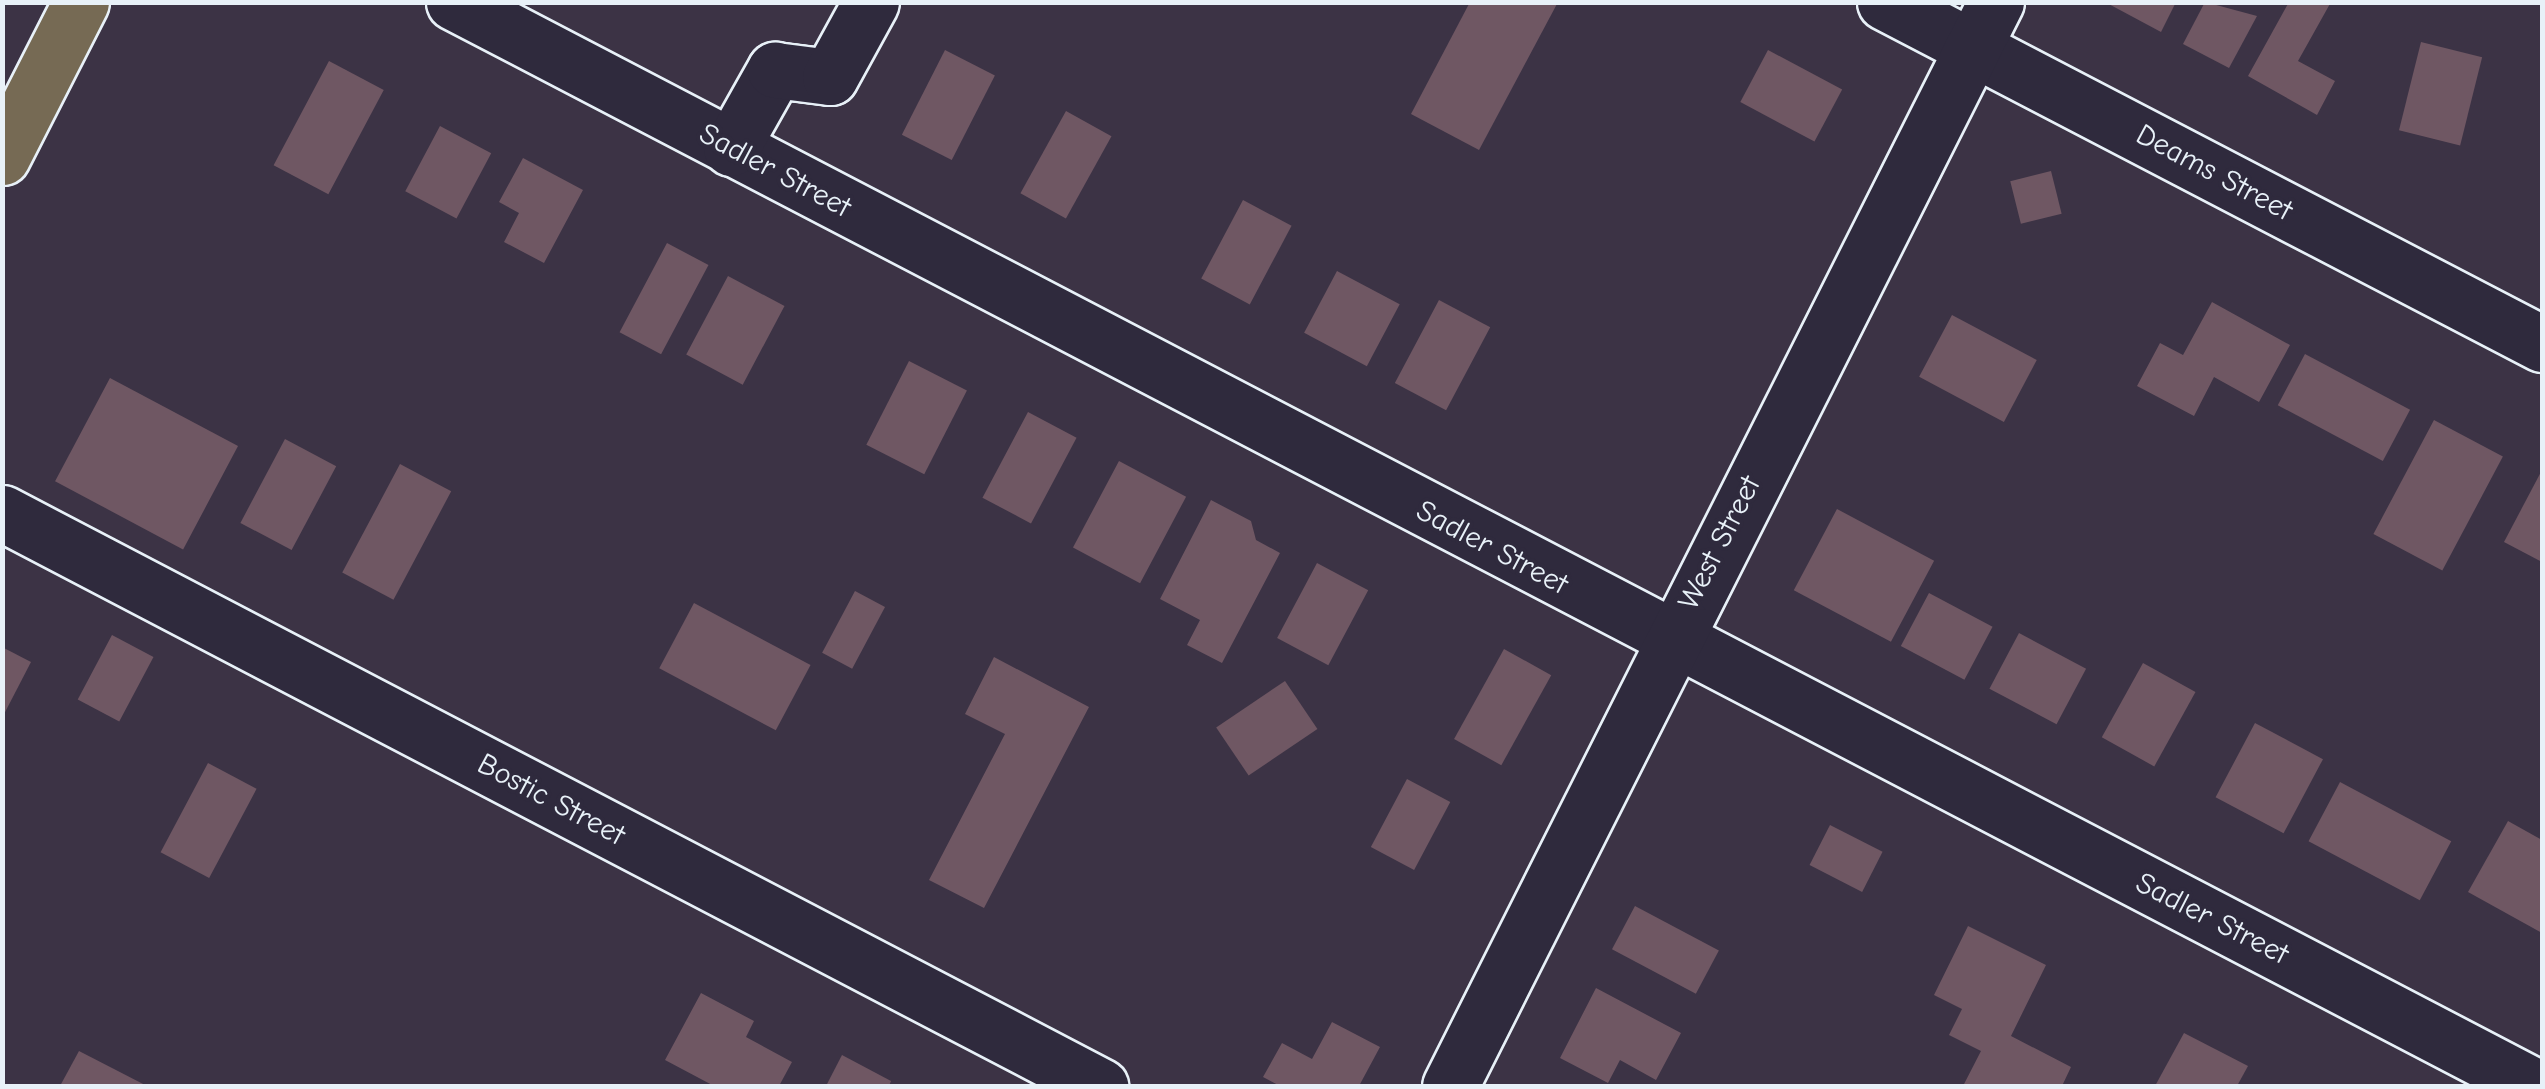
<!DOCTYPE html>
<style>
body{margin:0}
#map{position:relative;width:2545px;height:1089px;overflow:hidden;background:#3c3345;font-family:"Comic Neue",sans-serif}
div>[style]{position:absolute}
.building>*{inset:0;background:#6f5763;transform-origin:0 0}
.roads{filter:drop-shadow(2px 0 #e8f1f8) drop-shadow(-2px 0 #e8f1f8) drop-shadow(0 2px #e8f1f8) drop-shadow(0 -2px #e8f1f8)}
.minor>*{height:55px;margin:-27.5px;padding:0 27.5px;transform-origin:27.5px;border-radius:27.5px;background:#2f2a3d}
.major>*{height:55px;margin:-27.5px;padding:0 27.5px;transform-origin:27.5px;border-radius:27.5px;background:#766a54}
span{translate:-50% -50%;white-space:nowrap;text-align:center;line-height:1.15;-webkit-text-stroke:8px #2f2a3d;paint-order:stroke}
.street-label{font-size:30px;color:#e8f1f8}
.frame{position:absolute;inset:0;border:5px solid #e8f1f8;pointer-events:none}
</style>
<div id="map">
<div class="building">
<i style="clip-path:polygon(1470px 2px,1558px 2px,1479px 150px,1411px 114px)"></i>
<i style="clip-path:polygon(2105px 2px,2176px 2px,2161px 32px)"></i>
<i style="clip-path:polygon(2205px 2px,2257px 16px,2229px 68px,2183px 44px)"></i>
<i style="clip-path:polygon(2289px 2px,2331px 2px,2298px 61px,2335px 81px,2317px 115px,2248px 76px)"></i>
<i style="left:2421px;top:42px;width:63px;height:91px;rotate:14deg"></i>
<i style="left:945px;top:50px;width:56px;height:95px;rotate:27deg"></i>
<i style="left:1768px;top:50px;width:84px;height:59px;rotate:28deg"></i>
<i style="left:329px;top:61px;width:62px;height:118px;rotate:28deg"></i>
<i style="left:1066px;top:111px;width:52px;height:94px;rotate:29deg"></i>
<i style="left:440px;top:126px;width:58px;height:74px;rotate:28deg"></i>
<i style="clip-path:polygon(523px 158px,583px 190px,544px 263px,504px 242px,519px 213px,499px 202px)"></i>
<i style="left:2051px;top:171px;width:44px;height:42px;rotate:76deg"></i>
<i style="left:1243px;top:200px;width:55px;height:89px;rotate:28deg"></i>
<i style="left:667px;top:243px;width:47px;height:101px;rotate:28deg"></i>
<i style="left:1337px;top:271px;width:71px;height:70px;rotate:28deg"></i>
<i style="left:728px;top:276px;width:64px;height:89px;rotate:28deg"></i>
<i style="left:1439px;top:300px;width:58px;height:94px;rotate:28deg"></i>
<i style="clip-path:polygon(2212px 302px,2290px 345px,2259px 402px,2214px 377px,2194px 416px,2137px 386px,2160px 343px,2183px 355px)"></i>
<i style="left:1952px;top:315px;width:96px;height:70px;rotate:28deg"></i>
<i style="left:2305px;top:354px;width:119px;height:58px;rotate:28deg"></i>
<i style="left:909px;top:361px;width:65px;height:94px;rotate:27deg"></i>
<i style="left:110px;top:378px;width:145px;height:117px;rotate:28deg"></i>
<i style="left:1028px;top:412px;width:55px;height:97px;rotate:28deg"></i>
<i style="left:2434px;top:420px;width:78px;height:129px;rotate:28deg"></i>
<i style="left:285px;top:439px;width:58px;height:95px;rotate:28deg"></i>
<i style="left:1119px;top:461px;width:76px;height:98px;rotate:28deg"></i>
<i style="left:400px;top:464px;width:58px;height:123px;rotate:28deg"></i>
<i style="clip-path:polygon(2542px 470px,2542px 562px,2504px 542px)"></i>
<i style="clip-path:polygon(1211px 500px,1251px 521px,1256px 540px,1280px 553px,1222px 663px,1187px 645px,1200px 620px,1160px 599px)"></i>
<i style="left:1837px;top:509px;width:110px;height:92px;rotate:28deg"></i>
<i style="left:1317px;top:563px;width:58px;height:85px;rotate:28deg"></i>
<i style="left:855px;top:591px;width:34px;height:70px;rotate:28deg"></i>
<i style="left:1929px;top:593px;width:72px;height:60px;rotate:28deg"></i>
<i style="left:694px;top:603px;width:132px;height:74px;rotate:28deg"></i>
<i style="left:2019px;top:633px;width:76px;height:63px;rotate:28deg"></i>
<i style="left:112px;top:635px;width:47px;height:73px;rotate:28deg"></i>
<i style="clip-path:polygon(2px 647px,31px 662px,2px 718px)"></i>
<i style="left:1504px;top:649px;width:54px;height:103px;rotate:29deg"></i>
<i style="clip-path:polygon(994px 657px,1089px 707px,984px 908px,929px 880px,1005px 734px,965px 714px)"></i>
<i style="left:2143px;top:663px;width:60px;height:85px;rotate:29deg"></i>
<i style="left:1285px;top:681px;width:58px;height:83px;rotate:56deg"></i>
<i style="left:2255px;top:723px;width:77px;height:84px;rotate:28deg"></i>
<i style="left:208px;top:763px;width:55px;height:101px;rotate:28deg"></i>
<i style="left:1407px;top:779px;width:49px;height:77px;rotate:28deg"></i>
<i style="left:2340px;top:782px;width:126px;height:67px;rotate:28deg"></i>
<i style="clip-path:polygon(2508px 821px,2542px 840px,2542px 933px,2468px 892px)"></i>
<i style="left:1830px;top:825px;width:59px;height:45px;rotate:27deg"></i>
<i style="left:1635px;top:906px;width:95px;height:49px;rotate:28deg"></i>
<i style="clip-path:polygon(1968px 926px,2046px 965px,2011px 1036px,2071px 1067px,2062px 1086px,1963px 1086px,1981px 1051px,1949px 1035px,1962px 1009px,1934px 995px)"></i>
<i style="clip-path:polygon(1596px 988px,1681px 1033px,1656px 1080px,1620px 1060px,1608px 1083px,1560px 1058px)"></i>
<i style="clip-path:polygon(701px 993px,754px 1021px,746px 1037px,792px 1062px,779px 1086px,714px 1086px,665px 1060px)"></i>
<i style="clip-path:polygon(1332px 1022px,1380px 1047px,1359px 1086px,1280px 1086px,1263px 1077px,1282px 1043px,1312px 1059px)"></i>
<i style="clip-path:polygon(2184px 1033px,2248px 1066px,2237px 1086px,2155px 1086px)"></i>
<i style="clip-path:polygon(79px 1051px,147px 1086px,60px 1086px)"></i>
<i style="clip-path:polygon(842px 1055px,891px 1081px,889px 1086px,826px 1086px)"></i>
</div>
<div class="roads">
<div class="minor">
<i style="left:454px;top:2px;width:2346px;rotate:27.53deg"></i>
<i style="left:1885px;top:2px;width:741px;rotate:27.5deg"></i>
<i style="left:731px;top:148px;width:90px;rotate:-60.6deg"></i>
<i style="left:775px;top:70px;width:55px;rotate:7.3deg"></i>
<i style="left:830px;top:77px;width:85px;rotate:-61.3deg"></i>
<i style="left:2px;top:513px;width:1239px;rotate:27.56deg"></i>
<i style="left:1450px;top:1086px;width:1214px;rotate:-63.27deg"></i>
</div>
<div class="major">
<i style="left:2px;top:157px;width:174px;rotate:-63deg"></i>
</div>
</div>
<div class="street-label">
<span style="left:775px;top:171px;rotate:28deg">Sadler Street</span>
<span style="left:2214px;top:173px;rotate:28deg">Deams Street</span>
<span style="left:1720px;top:543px;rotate:-63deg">West Street</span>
<span style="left:1492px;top:548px;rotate:28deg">Sadler Street</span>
<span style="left:551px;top:800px;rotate:28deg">Bostic Street</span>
<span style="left:2212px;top:919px;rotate:27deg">Sadler Street</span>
</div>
<div class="frame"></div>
</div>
